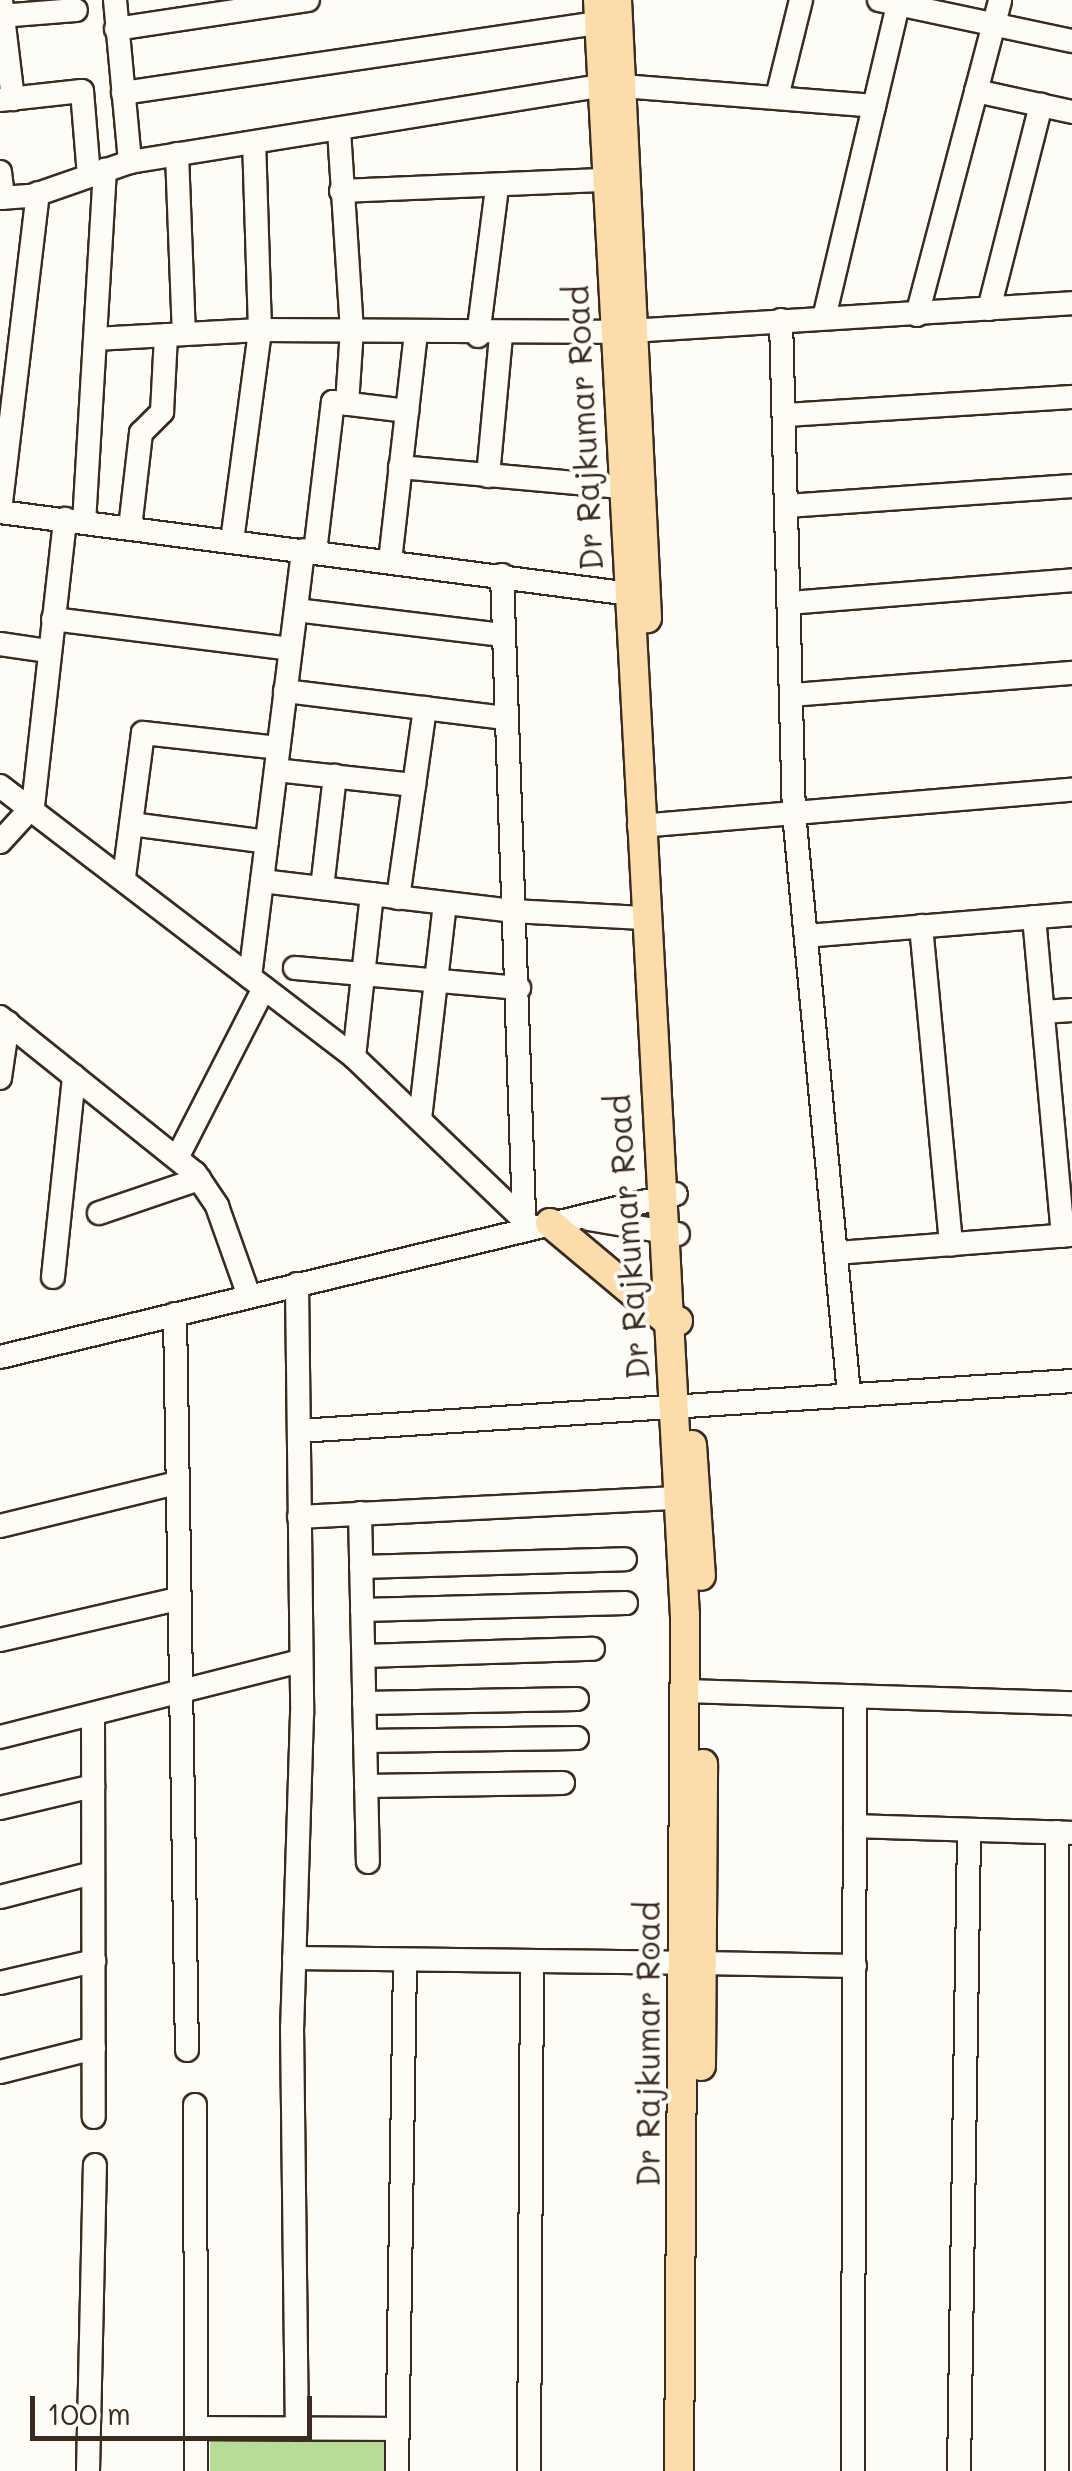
<!DOCTYPE html>
<style>
body{margin:0}
#map{position:relative;width:1072px;height:2471px;overflow:hidden;background:#fdfcf7;font-family:Mali,sans-serif}
div>[style]{position:absolute}
.green>*{inset:0;background:#b6dc97;transform-origin:0 0}
.roads{filter:drop-shadow(2px 0 #3b2a1e) drop-shadow(-2px 0 #3b2a1e) drop-shadow(0 2px #3b2a1e) drop-shadow(0 -2px #3b2a1e)}
.minor>*{height:22px;margin:-11px;padding:0 11px;transform-origin:11px;border-radius:11px;background:#fdfcf7}
.major>*{height:28px;margin:-14px;padding:0 14px;transform-origin:14px;border-radius:14px;background:#fddcac}
span{translate:-50% -50%;white-space:nowrap;text-align:center;line-height:1.15;-webkit-text-stroke:8px #fdfcf7;paint-order:stroke}
.street-label{font-size:32px;color:#3b2a1e}
.scale{position:absolute;left:30px;top:2396px;width:282px;height:45px;box-sizing:border-box;border:5px solid #3b2a1e;border-top:0;padding-left:12px;font-size:30px;line-height:35px;white-space:nowrap;color:#3b2a1e;-webkit-text-stroke:8px #fdfcf7;paint-order:stroke}
</style>
<div id="map">
<div class="green">
<i style="left:210px;top:2437px;width:176px;height:34px"></i>
</div>
<div class="roads">
<div class="minor">
<i style="left:1px;top:0;width:100px;rotate:83.1deg"></i>
<i style="left:115px;top:0;width:163px;rotate:84.7deg"></i>
<i style="left:879px;top:0;width:197px;rotate:12deg"></i>
<i style="left:0;top:16px;width:76px;rotate:-4.5deg"></i>
<i style="left:116px;top:29px;width:194px;rotate:-8.6deg"></i>
<i style="left:622px;top:86px;width:253px;rotate:4.5deg"></i>
<i style="left:976px;top:91px;width:98px;rotate:12.3deg"></i>
<i style="left:123px;top:93px;width:481px;rotate:-8.4deg"></i>
<i style="left:777px;top:97px;width:100px;rotate:-76.1deg"></i>
<i style="left:0;top:100px;width:82px;rotate:-6.3deg"></i>
<i style="left:82px;top:91px;width:85px;rotate:85.3deg"></i>
<i style="left:339px;top:130px;width:199px;rotate:86.3deg"></i>
<i style="left:352px;top:329px;width:75px;rotate:93.8deg"></i>
<i style="left:177px;top:154px;width:180px;rotate:87.8deg"></i>
<i style="left:0;top:172px;width:26px;rotate:83deg"></i>
<i style="left:341px;top:191px;width:266px;rotate:-2.4deg"></i>
<i style="left:0;top:198px;width:32px;rotate:-4deg"></i>
<i style="left:32px;top:196px;width:104px;rotate:-19.1deg"></i>
<i style="left:130px;top:162px;width:477px;rotate:-9.2deg"></i>
<i style="left:989px;top:309px;width:211px;rotate:-75.7deg"></i>
<i style="left:917px;top:315px;width:326px;rotate:-75.2deg"></i>
<i style="left:824px;top:318px;width:323px;rotate:-76.7deg"></i>
<i style="left:781px;top:320px;width:493px;rotate:88.5deg"></i>
<i style="left:794px;top:813px;width:584px;rotate:84.59deg"></i>
<i style="left:478px;top:336px;width:150px;rotate:-82.7deg"></i>
<i style="left:95px;top:339px;width:165px;rotate:-3.1deg"></i>
<i style="left:260px;top:330px;width:353px;rotate:0.3deg"></i>
<i style="left:613px;top:332px;width:460px;rotate:-3.6deg"></i>
<i style="left:785px;top:415px;width:288px;rotate:-3.6deg"></i>
<i style="left:400px;top:467px;width:222px;rotate:5.2deg"></i>
<i style="left:488px;top:476px;width:142px;rotate:-84.7deg"></i>
<i style="left:787px;top:506px;width:286px;rotate:-4deg"></i>
<i style="left:0;top:511px;width:320px;rotate:-83.2deg"></i>
<i style="left:0;top:512px;width:651px;rotate:7.41deg"></i>
<i style="left:84px;top:523px;width:354px;rotate:-86.6deg"></i>
<i style="left:130px;top:528px;width:96px;rotate:-83.4deg"></i>
<i style="left:141px;top:433px;width:30px;rotate:-45deg"></i>
<i style="left:162px;top:412px;width:77px;rotate:-87deg"></i>
<i style="left:232px;top:541px;width:213px;rotate:-82.4deg"></i>
<i style="left:260px;top:330px;width:187px;rotate:-91.8deg"></i>
<i style="left:315px;top:552px;width:151px;rotate:-83.2deg"></i>
<i style="left:333px;top:402px;width:75px;rotate:6.9deg"></i>
<i style="left:390px;top:561px;width:230px;rotate:-83.5deg"></i>
<i style="left:502px;top:575px;width:639px;rotate:88.03deg"></i>
<i style="left:789px;top:603px;width:284px;rotate:-4.6deg"></i>
<i style="left:296px;top:610px;width:209px;rotate:6.9deg"></i>
<i style="left:53px;top:619px;width:239px;rotate:7.2deg"></i>
<i style="left:0;top:644px;width:49px;rotate:8.3deg"></i>
<i style="left:285px;top:691px;width:223px;rotate:7deg"></i>
<i style="left:792px;top:695px;width:281px;rotate:-4.5deg"></i>
<i style="left:276px;top:770px;width:139px;rotate:6.2deg"></i>
<i style="left:0;top:786px;width:446px;rotate:37.4deg"></i>
<i style="left:354px;top:1057px;width:245px;rotate:43.8deg"></i>
<i style="left:131px;top:824px;width:137px;rotate:7.5deg"></i>
<i style="left:639px;top:826px;width:434px;rotate:-4.8deg"></i>
<i style="left:0;top:842px;width:49px;rotate:-47.5deg"></i>
<i style="left:33px;top:806px;width:289px;rotate:-83.6deg"></i>
<i style="left:124px;top:877px;width:145px;rotate:-82.5deg"></i>
<i style="left:143px;top:733px;width:136px;rotate:6.3deg"></i>
<i style="left:262px;top:881px;width:252px;rotate:6.8deg"></i>
<i style="left:512px;top:911px;width:131px;rotate:3.1deg"></i>
<i style="left:322px;top:888px;width:113px;rotate:-83.4deg"></i>
<i style="left:398px;top:898px;width:192px;rotate:-81.9deg"></i>
<i style="left:1034px;top:917px;width:320px;rotate:84.8deg"></i>
<i style="left:921px;top:926px;width:320px;rotate:84.6deg"></i>
<i style="left:806px;top:936px;width:267px;rotate:-4.7deg"></i>
<i style="left:295px;top:968px;width:225px;rotate:5.1deg"></i>
<i style="left:250px;top:977px;width:430px;rotate:-82.9deg"></i>
<i style="left:1043px;top:1012px;width:29px;rotate:-4deg"></i>
<i style="left:0;top:1017px;width:250px;rotate:38.7deg"></i>
<i style="left:195px;top:1173px;width:40px;rotate:56deg"></i>
<i style="left:217px;top:1206px;width:96px;rotate:70.4deg"></i>
<i style="left:354px;top:1057px;width:164px;rotate:-83.7deg"></i>
<i style="left:0;top:1078px;width:56px;rotate:-81.7deg"></i>
<i style="left:420px;top:1119px;width:217px;rotate:-83.4deg"></i>
<i style="left:177px;top:1158px;width:191px;rotate:-62.9deg"></i>
<i style="left:99px;top:1213px;width:106px;rotate:-18.8deg"></i>
<i style="left:589px;top:1219px;width:90px;rotate:9.6deg"></i>
<i style="left:836px;top:1253px;width:237px;rotate:-4.4deg"></i>
<i style="left:53px;top:1277px;width:202px;rotate:-84deg"></i>
<i style="left:297px;top:1284px;width:430px;rotate:89.3deg"></i>
<i style="left:302px;top:1714px;width:313px;rotate:91.8deg"></i>
<i style="left:292px;top:2027px;width:402px;rotate:89.3deg"></i>
<i style="left:175px;top:1314px;width:736px;rotate:89.07deg"></i>
<i style="left:0;top:1357px;width:695px;rotate:-13.56deg"></i>
<i style="left:299px;top:1431px;width:775px;rotate:-3.7deg"></i>
<i style="left:360px;top:1513px;width:349px;rotate:88.7deg"></i>
<i style="left:299px;top:1517px;width:377px;rotate:-2.9deg"></i>
<i style="left:0;top:1526px;width:181px;rotate:-13.7deg"></i>
<i style="left:361px;top:1567px;width:264px;rotate:-1.7deg"></i>
<i style="left:362px;top:1610px;width:264px;rotate:-1.5deg"></i>
<i style="left:0;top:1640px;width:182px;rotate:-13deg"></i>
<i style="left:364px;top:1656px;width:229px;rotate:-1.8deg"></i>
<i style="left:685px;top:1691px;width:387px;rotate:1.8deg"></i>
<i style="left:364px;top:1703px;width:213px;rotate:-1.1deg"></i>
<i style="left:93px;top:1714px;width:403px;rotate:89.9deg"></i>
<i style="left:0;top:1737px;width:310px;rotate:-14.2deg"></i>
<i style="left:365px;top:1741px;width:212px;rotate:-0.8deg"></i>
<i style="left:366px;top:1786px;width:197px;rotate:-0.9deg"></i>
<i style="left:0;top:1808px;width:96px;rotate:-13.3deg"></i>
<i style="left:855px;top:1826px;width:217px;rotate:1.8deg"></i>
<i style="left:0;top:1897px;width:96px;rotate:-14.5deg"></i>
<i style="left:294px;top:1958px;width:387px;rotate:0.7deg"></i>
<i style="left:701px;top:1963px;width:154px;rotate:1.1deg"></i>
<i style="left:0;top:1983px;width:97px;rotate:-13.2deg"></i>
<i style="left:0;top:2072px;width:97px;rotate:-14.3deg"></i>
<i style="left:195px;top:2105px;width:366px;rotate:89.8deg"></i>
<i style="left:196px;top:2428px;width:201px;rotate:0.3deg"></i>
<i style="left:88px;top:2471px;width:306px;rotate:-88.7deg"></i>
<i style="left:397px;top:2471px;width:510px;rotate:-89.1deg"></i>
<i style="left:529px;top:2471px;width:509px;rotate:-89.66deg"></i>
<i style="left:853px;top:2471px;width:773px;rotate:-89.85deg"></i>
<i style="left:959px;top:2471px;width:640px;rotate:-89.1deg"></i>
<i style="left:1057px;top:2471px;width:639px;rotate:-90deg"></i>
</div>
<div class="major">
<i style="left:598px;top:0;width:1617px;rotate:86.92deg"></i>
<i style="left:685px;top:1615px;width:856px;rotate:90.4deg"></i>
<i style="left:617px;top:0;width:619px;rotate:87.22deg"></i>
<i style="left:550px;top:1223px;width:153px;rotate:39.9deg"></i>
<i style="left:667px;top:1321px;width:11px"></i>
<i style="left:692px;top:1445px;width:131px;rotate:86.1deg"></i>
<i style="left:701px;top:2066px;width:302px;rotate:-89.6deg"></i>
</div>
</div>
<div class="street-label">
<span style="left:583px;top:428px;rotate:-93deg">Dr Rajkumar Road</span>
<span style="left:627px;top:1237px;rotate:-94deg">Dr Rajkumar Road</span>
<span style="left:647px;top:2044px;rotate:-90deg">Dr Rajkumar Road</span>
</div>
<div class="scale">100 m</div>
</div>
